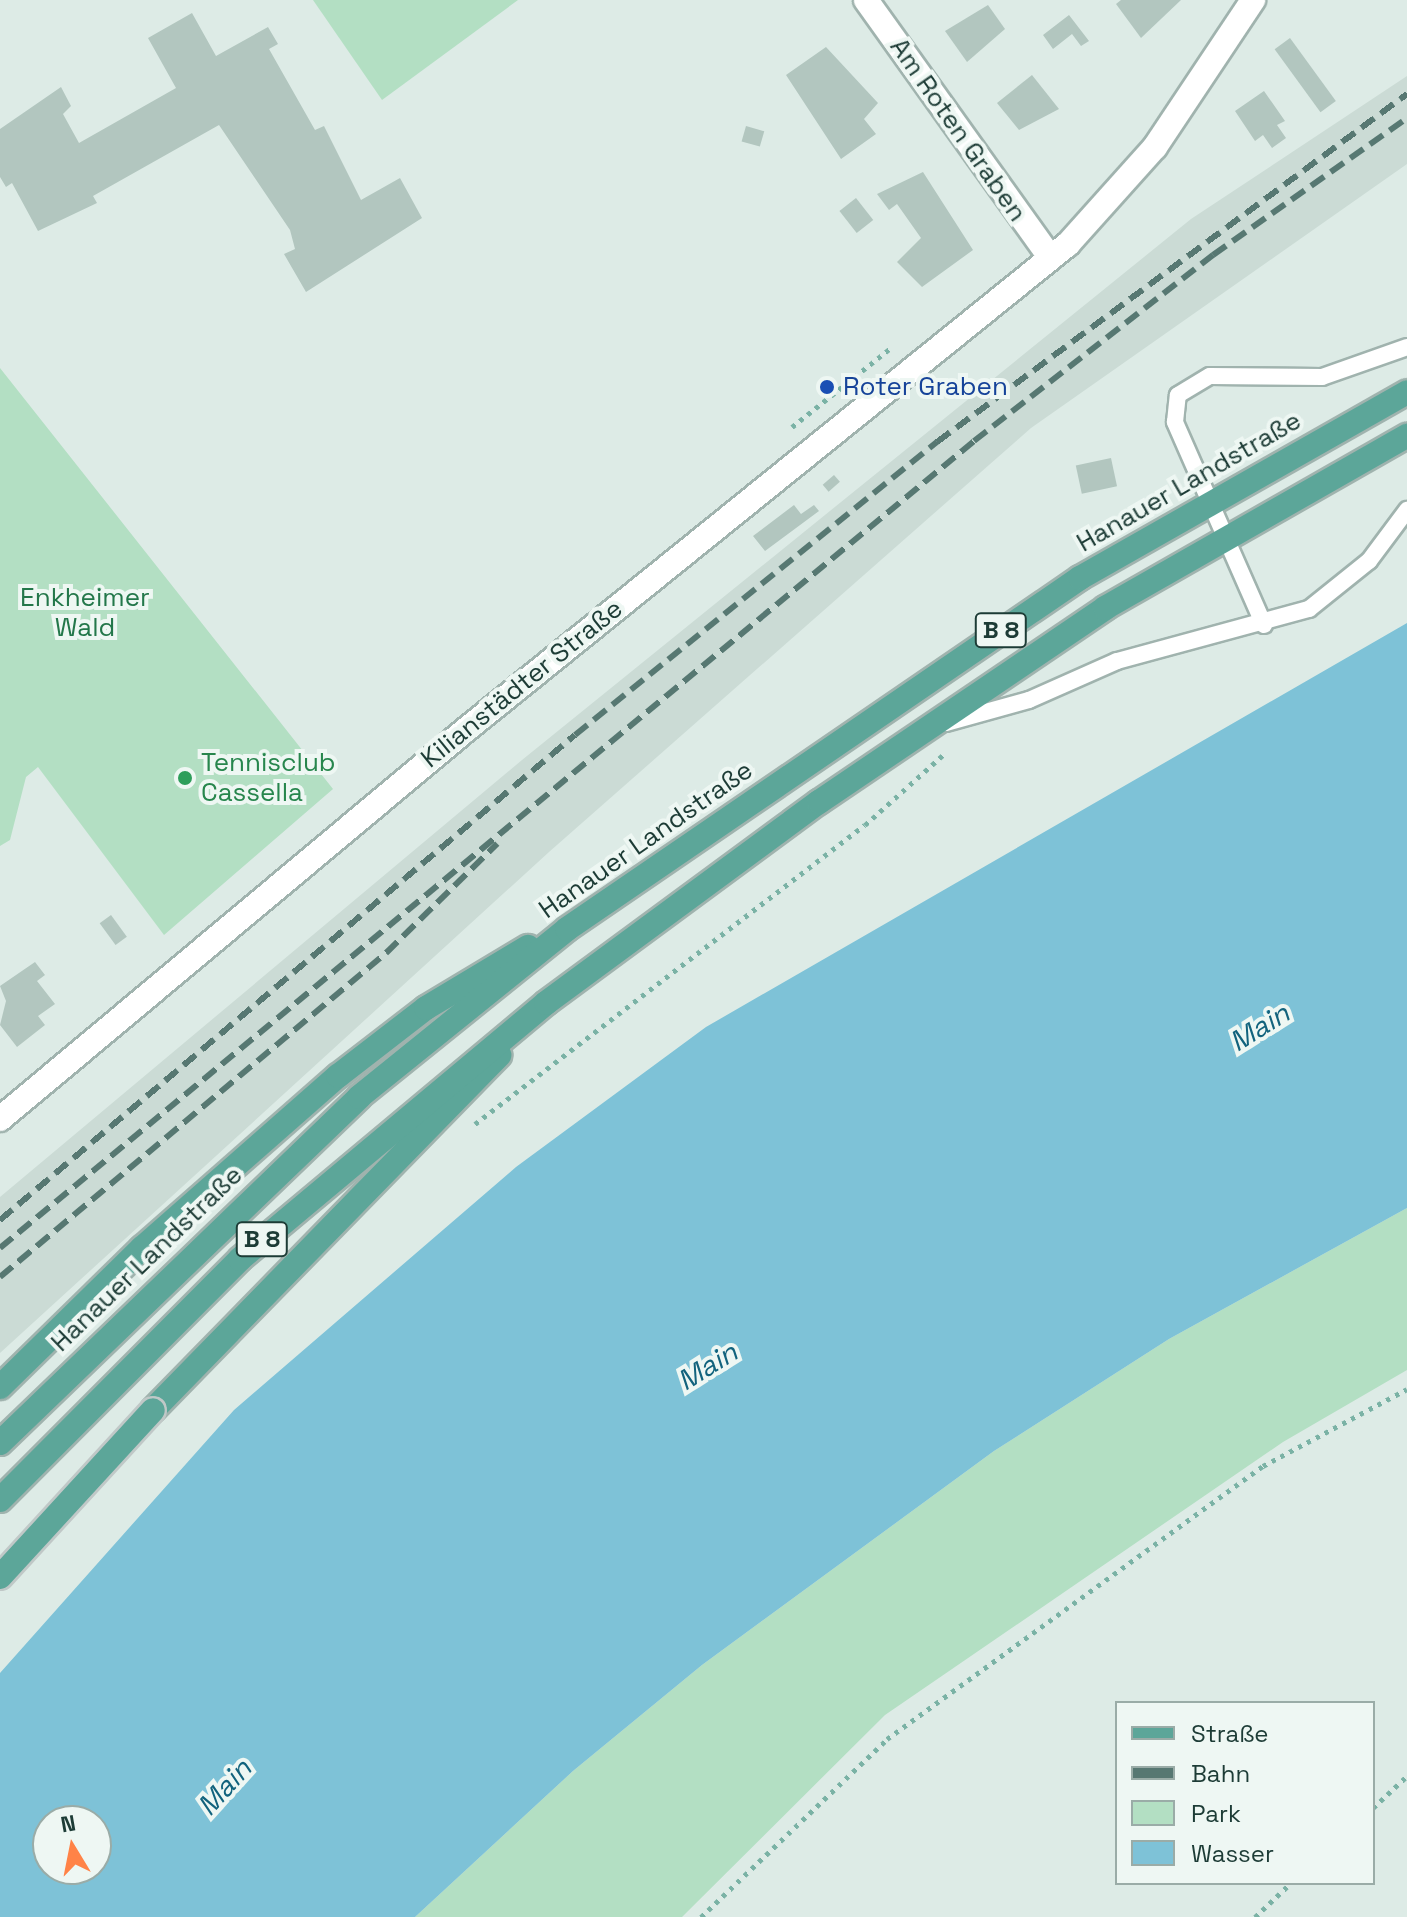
<!DOCTYPE html>
<meta charset="utf-8">
<style>
body{margin:0}
#map{position:relative;width:1407px;height:1917px;overflow:hidden;background:#ddebe6;font-family:"Space Grotesk",sans-serif}
div>[style]{position:absolute}
.built>*{inset:0;background:#cbdbd5}
.green>*{inset:0;background:#b3dfc3}
.water>*{inset:0;background:#7ec2d7}
.building>*{inset:0;background:#b2c6bf;transform-origin:0 0}
.path>*{height:5px;margin-top:-2.5px;transform-origin:0;background:repeating-linear-gradient(90deg,#7ab2a5 0 4px,transparent 0 10px)}
.roads{filter:drop-shadow(2px 0 #a0b3ae) drop-shadow(-2px 0 #a0b3ae) drop-shadow(0 2px #a0b3ae) drop-shadow(0 -2px #a0b3ae)}
.lane>*{height:16px;margin:-8px;padding:0 8px;transform-origin:8px;border-radius:8px;background:#fff}
.street>*{height:24px;margin:-12px;padding:0 12px;transform-origin:12px;border-radius:12px;background:#fff}
.secondary>*{height:24px;margin:-12px;padding:0 12px;transform-origin:12px;border-radius:12px;background:#fff}
.primary>*{height:24px;margin:-12px;padding:0 12px;transform-origin:12px;border-radius:12px;background:#5ca699}
.rail>*{height:6px;margin-top:-3px;transform-origin:0;background:repeating-linear-gradient(90deg,#577872 0 16px,transparent 0 24px)}
.bridges{filter:drop-shadow(2px 0 #c0c8c7) drop-shadow(-2px 0 #c0c8c7) drop-shadow(0 2px #c0c8c7) drop-shadow(0 -2px #c0c8c7)}
.primary-bridge>*{height:24px;margin:-12px;padding:0 12px;transform-origin:12px;border-radius:12px;background:#5ca699}
.dots>*{width:22px;height:22px;translate:-50% -50%;box-sizing:border-box;border:4px solid #eef7f3;border-radius:50%}
span{translate:-50% -50%;white-space:nowrap;text-align:center;line-height:1.15;-webkit-text-stroke:8px #eef7f3;paint-order:stroke}
.shield-label span{padding:2px 6px;background:#eef7f3;border:2px solid;border-radius:6px;-webkit-text-stroke-width:0}
.shield-label{font-size:24px;color:#1d3c36;font-weight:700}
.street-label{font-size:26px;color:#1d3c36}
.transit-label{font-size:26px;color:#164399}
.left{translate:0 -50%;text-align:left}
.park-label{font-size:26px;color:#23774a}
.leisure-label{font-size:26px;color:#27864d}
.water-label{font-size:28px;color:#12637d;font-style:italic}
.legend{position:absolute;left:1115px;top:1701px;width:260px;height:184px;box-sizing:border-box;background:#eef7f3;border:2px solid #9aaca7;margin:0;padding:10px 14px;list-style:none;font-size:24px;color:#1d3c36}
.legend li{display:flex;align-items:center;gap:16px;height:40px}
.legend b{width:40px;border:2px solid #9aaca7}
.north{position:absolute;left:32px;top:1805px;width:80px;height:80px;box-sizing:border-box;background:#eef7f3;border:2px solid #9aaca7;border-radius:50%;rotate:350deg;font-size:22px;font-weight:700;line-height:32px;text-align:center;color:#1d3c36}
.north::after{content:'';display:block;margin:auto;width:28px;height:36px;background:#ff8347;clip-path:polygon(50% 0,100% 100%,50% 72%,0 100%)}
</style>
<div id="map">
<div class="built">
<i style="clip-path:polygon(1407px 76px,1407px 164px,1031px 428px,549px 852px,0 1353px,0 1197px,522px 760px,1191px 219px)"></i>
</div>
<div class="green">
<i style="clip-path:polygon(313px 0,518px 0,382px 100px)"></i>
<i style="clip-path:polygon(0 368px,333px 789px,164px 935px,38px 767px,26px 777px,10px 840px,0 846px)"></i>
<i style="clip-path:polygon(1407px 1208px,1407px 1370px,1283px 1442px,885px 1715px,682px 1917px,415px 1917px,573px 1771px,702px 1665px,994px 1451px,1169px 1339px)"></i>
</div>
<div class="water">
<i style="clip-path:polygon(evenodd,1407px 623px,1407px 1208px,1169px 1339px,994px 1451px,702px 1665px,573px 1771px,415px 1917px,0 1917px,0 1673px,234px 1410px,516px 1167px,706px 1027px,1407px 623px,48px 1821px,96px 1821px,96px 1869px,48px 1869px,48px 1821px)"></i>
</div>
<div class="building">
<i style="clip-path:polygon(1121px 0,1181px 0,1141px 38px,1116px 4px)"></i>
<i style="clip-path:polygon(988px 5px,1005px 29px,967px 62px,945px 31px)"></i>
<i style="clip-path:polygon(192px 13px,216px 56px,268px 27px,278px 44px,269px 49px,315px 130px,324px 126px,361px 200px,400px 178px,422px 218px,306px 292px,284px 254px,295px 249px,290px 230px,219px 125px,93px 196px,97px 203px,38px 231px,12px 183px,6px 187px,0 177px,0 129px,61px 87px,71px 106px,63px 114px,79px 143px,176px 88px,148px 38px)"></i>
<i style="clip-path:polygon(1069px 15px,1089px 41px,1081px 46px,1072px 34px,1053px 49px,1043px 35px)"></i>
<i style="left:1290px;top:38px;width:78px;height:19px;rotate:54deg"></i>
<i style="clip-path:polygon(826px 47px,878px 103px,864px 119px,876px 134px,841px 159px,786px 75px)"></i>
<i style="clip-path:polygon(1032px 75px,1059px 109px,1019px 130px,997px 103px)"></i>
<i style="clip-path:polygon(1264px 91px,1285px 121px,1277px 125px,1286px 138px,1272px 148px,1263px 135px,1255px 141px,1235px 111px)"></i>
<i style="left:746px;top:126px;width:19px;height:16px;rotate:16deg"></i>
<i style="clip-path:polygon(923px 172px,973px 250px,922px 287px,897px 262px,921px 238px,897px 204px,889px 210px,877px 194px)"></i>
<i style="left:856px;top:198px;width:28px;height:21px;rotate:52deg"></i>
<i style="left:1111px;top:458px;width:29px;height:36px;rotate:78deg"></i>
<i style="left:834px;top:475px;width:9px;height:15px;rotate:49deg"></i>
<i style="clip-path:polygon(794px 505px,801px 514px,814px 505px,819px 511px,765px 551px,753px 536px)"></i>
<i style="left:111px;top:915px;width:27px;height:14px;rotate:54deg"></i>
<i style="clip-path:polygon(35px 962px,45px 975px,37px 981px,55px 1004px,38px 1016px,45px 1025px,17px 1047px,0 1025px,6px 1001px,0 986px)"></i>
</div>
<div class="path">
<i style="left:792px;top:427px;width:129px;rotate:-38.7deg"></i>
<i style="left:475px;top:1124px;width:491px;rotate:-37.5deg"></i>
<i style="left:865px;top:825px;width:106px;rotate:-41.9deg"></i>
<i style="left:1373px;top:1808px;width:47px;rotate:-43.3deg"></i>
<i style="left:701px;top:1917px;width:257px;rotate:-43.7deg"></i>
<i style="left:887px;top:1739px;width:465px;rotate:-36deg"></i>
<i style="left:1263px;top:1466px;width:163px;rotate:-28.1deg"></i>
<i style="left:1255px;top:1917px;width:50px;rotate:-43.4deg"></i>
</div>
<div class="roads">
<div class="lane">
<i style="left:1264px;top:625px;width:222px;rotate:-113.7deg"></i>
<i style="left:1175px;top:422px;width:27px;rotate:-84deg"></i>
<i style="left:1178px;top:395px;width:37px;rotate:-31deg"></i>
<i style="left:1210px;top:376px;width:112px;rotate:0.5deg"></i>
<i style="left:1322px;top:377px;width:90px;rotate:-19.4deg"></i>
<i style="left:946px;top:723px;width:86px;rotate:-15.5deg"></i>
<i style="left:1029px;top:700px;width:96px;rotate:-23.9deg"></i>
<i style="left:1117px;top:661px;width:199px;rotate:-15.2deg"></i>
<i style="left:1309px;top:609px;width:77px;rotate:-38.7deg"></i>
<i style="left:1369px;top:561px;width:64px;rotate:-53.3deg"></i>
</div>
<div class="street">
<i style="left:866px;top:0;width:317px;rotate:54.4deg"></i>
</div>
<div class="secondary">
<i style="left:0;top:1119px;width:610px;rotate:-39.88deg"></i>
<i style="left:468px;top:728px;width:771px;rotate:-38.89deg"></i>
<i style="left:1068px;top:244px;width:130px;rotate:-48.1deg"></i>
<i style="left:1155px;top:147px;width:177px;rotate:-56.3deg"></i>
</div>
<div class="primary">
<i style="left:0;top:1387px;width:199px;rotate:-44.4deg"></i>
<i style="left:142px;top:1248px;width:261px;rotate:-41.3deg"></i>
<i style="left:338px;top:1076px;width:111px;rotate:-37.7deg"></i>
<i style="left:426px;top:1008px;width:119px;rotate:-30.9deg"></i>
<i style="left:153px;top:1410px;width:496px;rotate:-45.7deg"></i>
<i style="left:0;top:1443px;width:499px;rotate:-43.9deg"></i>
<i style="left:359px;top:1097px;width:267px;rotate:-38.9deg"></i>
<i style="left:567px;top:929px;width:622px;rotate:-34.38deg"></i>
<i style="left:1080px;top:578px;width:376px;rotate:-29.6deg"></i>
<i style="left:0;top:1500px;width:340px;rotate:-45.1deg"></i>
<i style="left:240px;top:1259px;width:399px;rotate:-39.9deg"></i>
<i style="left:546px;top:1003px;width:339px;rotate:-36.4deg"></i>
<i style="left:819px;top:802px;width:346px;rotate:-34.1deg"></i>
<i style="left:1105px;top:608px;width:348px;rotate:-29.7deg"></i>
</div>
</div>
<div class="rail">
<i style="left:0;top:1220px;width:752px;rotate:-40.15deg"></i>
<i style="left:575px;top:735px;width:466px;rotate:-39deg"></i>
<i style="left:937px;top:442px;width:585px;rotate:-36.52deg"></i>
<i style="left:0;top:1248px;width:1265px;rotate:-39.64deg"></i>
<i style="left:974px;top:441px;width:303px;rotate:-37.9deg"></i>
<i style="left:1213px;top:255px;width:237px;rotate:-35.2deg"></i>
<i style="left:0;top:1277px;width:504px;rotate:-40.01deg"></i>
<i style="left:386px;top:953px;width:156px;rotate:-44.5deg"></i>
</div>
<div class="bridges">
<div class="primary-bridge">
<i style="left:0;top:1577px;width:226px;rotate:-47.5deg"></i>
</div>
</div>
<div class="dots">
<i style="left:827px;top:387px;background:#1a4fb4"></i>
<i style="left:185px;top:778px;background:#2e9e5b"></i>
</div>
<div class="shield-label">
<span style="left:1001px;top:630px">B 8</span>
<span style="left:262px;top:1239px">B 8</span>
</div>
<div class="street-label">
<span style="left:958px;top:130px;rotate:55deg">Am Roten Graben</span>
<span style="left:1189px;top:482px;rotate:-30deg">Hanauer Landstraße</span>
<span style="left:522px;top:684px;rotate:-39deg">Kilianstädter Straße</span>
<span style="left:646px;top:840px;rotate:-35deg">Hanauer Landstraße</span>
<span style="left:147px;top:1259px;rotate:-44deg">Hanauer Landstraße</span>
</div>
<div class="transit-label">
<span class="left" style="left:843px;top:387px">Roter Graben</span>
</div>
<div class="park-label">
<span style="left:85px;top:613px">Enkheimer<br>Wald</span>
</div>
<div class="leisure-label">
<span class="left" style="left:201px;top:778px">Tennisclub<br>Cassella</span>
</div>
<div class="water-label">
<span style="left:1259px;top:1027px;rotate:-32deg">Main</span>
<span style="left:707px;top:1366px;rotate:-32deg">Main</span>
<span style="left:224px;top:1787px;rotate:-48deg">Main</span>
</div>
<ul class="legend">
<li><b style="height:10px;background:#5ca699"></b>Straße</li>
<li><b style="height:10px;background:#577872"></b>Bahn</li>
<li><b style="height:22px;background:#b3dfc3"></b>Park</li>
<li><b style="height:22px;background:#7ec2d7"></b>Wasser</li>
</ul>
<div class="north">N</div>
</div>
